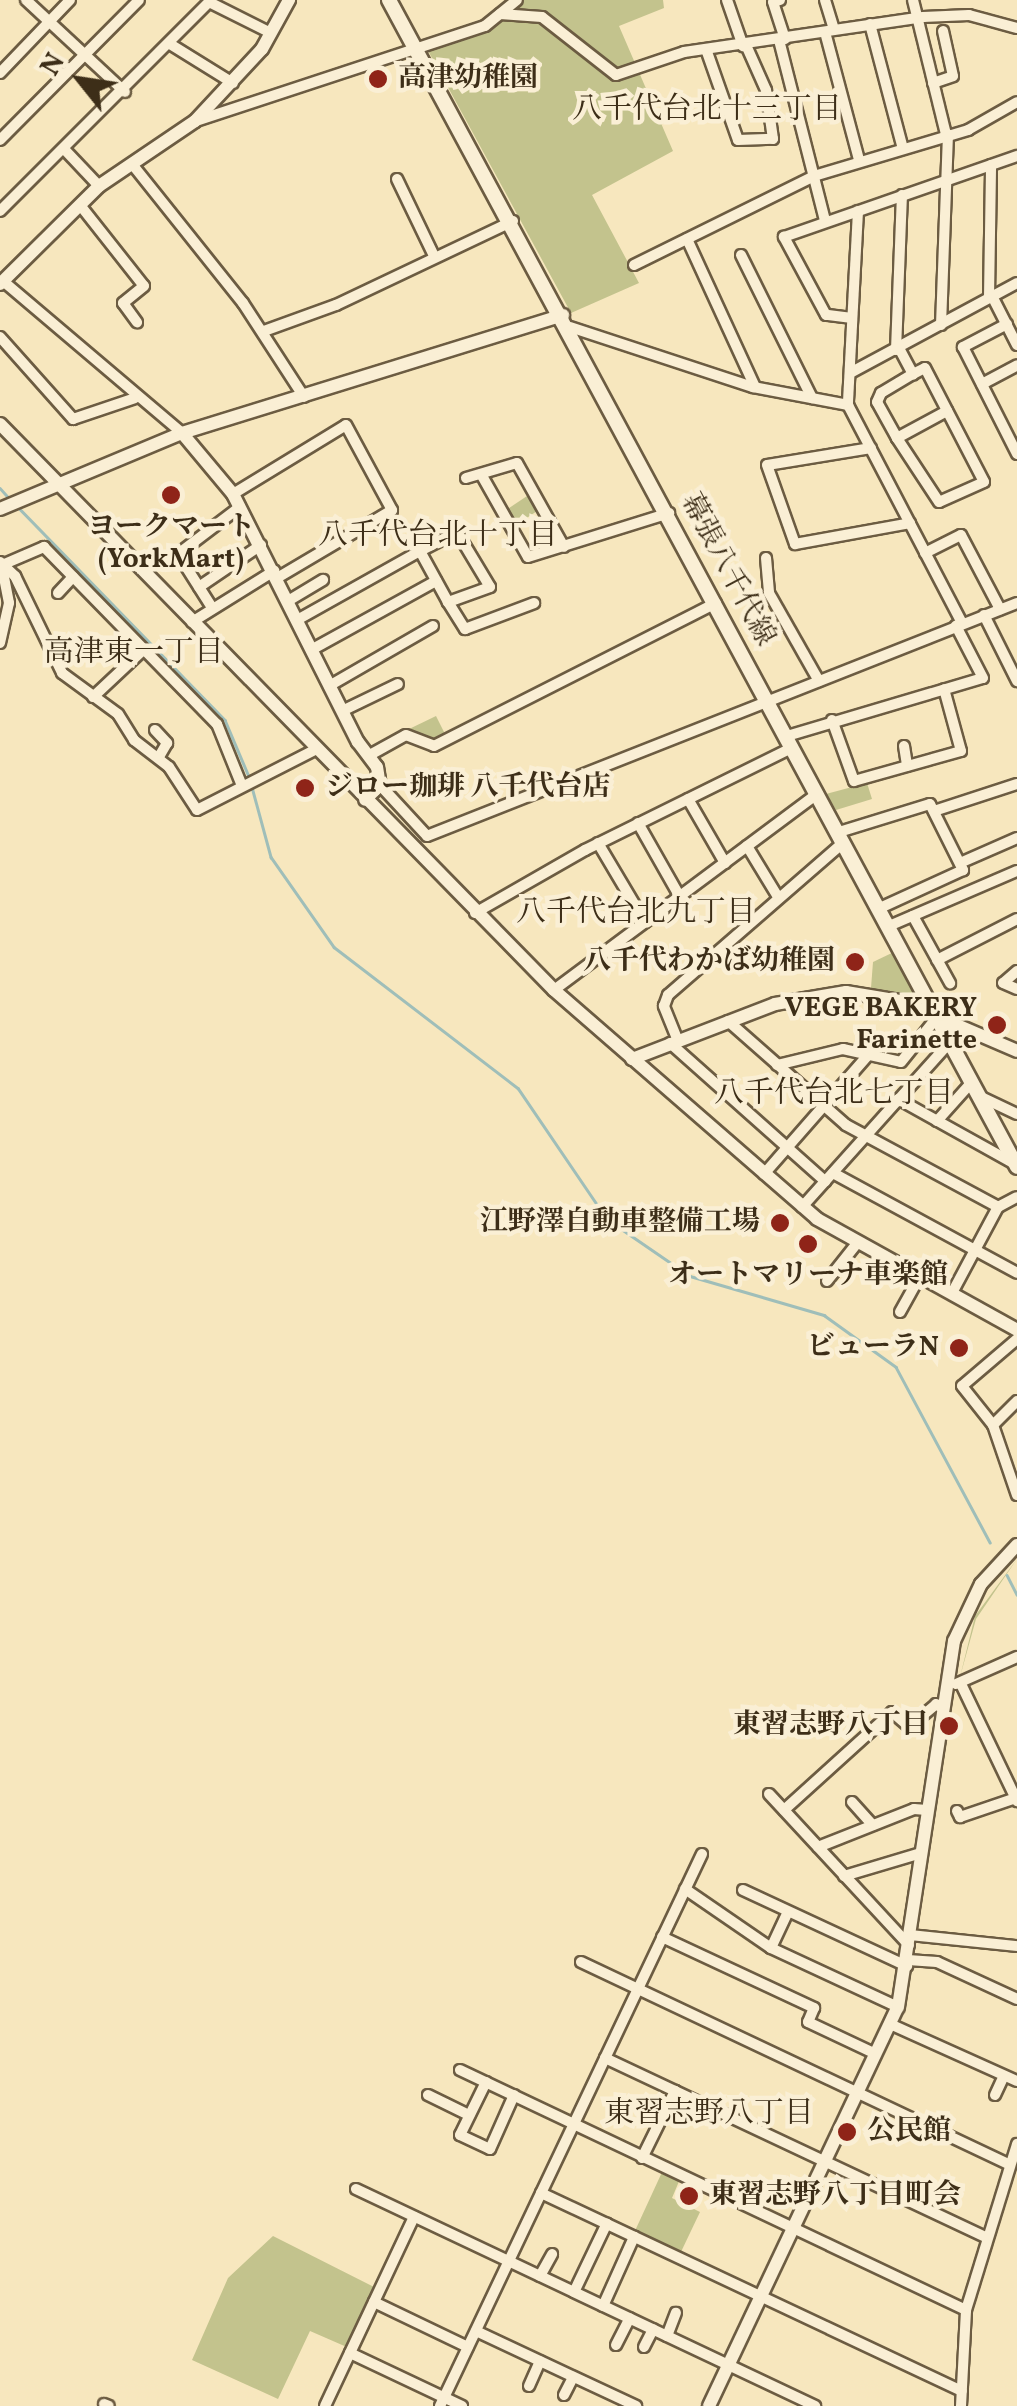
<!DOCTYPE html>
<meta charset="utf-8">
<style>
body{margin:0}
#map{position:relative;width:1017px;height:2406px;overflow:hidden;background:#f7e7be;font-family:Vollkorn,"Noto Serif JP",serif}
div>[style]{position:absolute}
.green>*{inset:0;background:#c3c38d;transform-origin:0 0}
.stream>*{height:2.5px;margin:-1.25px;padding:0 1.25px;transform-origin:1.25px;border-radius:1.25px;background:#9fbeb9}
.roads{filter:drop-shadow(2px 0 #6c5c42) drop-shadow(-2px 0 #6c5c42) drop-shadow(0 2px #6c5c42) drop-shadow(0 -2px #6c5c42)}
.minor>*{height:10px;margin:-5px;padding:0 5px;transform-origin:5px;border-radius:5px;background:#faefd5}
.tertiary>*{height:12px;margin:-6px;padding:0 6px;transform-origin:6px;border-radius:6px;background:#faefd5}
.secondary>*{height:14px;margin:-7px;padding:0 7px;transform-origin:7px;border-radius:7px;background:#faefd5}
.dots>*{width:28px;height:28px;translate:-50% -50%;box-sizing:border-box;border:5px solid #faefd5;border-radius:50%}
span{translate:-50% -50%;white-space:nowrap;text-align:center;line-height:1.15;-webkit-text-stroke:9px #faefd5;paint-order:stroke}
.poi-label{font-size:28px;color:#3d2e18;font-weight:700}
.left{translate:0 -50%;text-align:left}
.right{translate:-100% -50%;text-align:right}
.street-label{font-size:28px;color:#3d2e18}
.neighbourhood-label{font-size:30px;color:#3d2e18}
.north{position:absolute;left:30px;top:30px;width:100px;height:100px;-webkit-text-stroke:8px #faefd5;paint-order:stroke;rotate:300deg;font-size:28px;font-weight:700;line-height:40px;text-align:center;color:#3d2e18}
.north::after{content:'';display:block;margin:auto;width:35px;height:45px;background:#3d2e18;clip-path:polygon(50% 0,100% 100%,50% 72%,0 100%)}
</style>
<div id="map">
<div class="green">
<i style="clip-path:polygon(523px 0,663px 0,664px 8px,619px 26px,673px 151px,592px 195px,639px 283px,571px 313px,426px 47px,487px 29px)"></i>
<i style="left:530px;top:494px;width:18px;height:30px;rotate:56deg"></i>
<i style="clip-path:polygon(436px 716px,446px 736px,433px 742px,405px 731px)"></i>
<i style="clip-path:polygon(867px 783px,872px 799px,836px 810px,826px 794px)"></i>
<i style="clip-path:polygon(896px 951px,921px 998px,919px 1001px,871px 988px,873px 962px)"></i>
<i style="clip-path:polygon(1017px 1559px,976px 1619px,960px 1677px,975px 1616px)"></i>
<i style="clip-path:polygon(663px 2170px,680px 2179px,672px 2198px,700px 2212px,680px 2254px,634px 2233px)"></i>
<i style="clip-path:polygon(273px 2236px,376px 2288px,349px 2348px,310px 2331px,278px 2399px,192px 2360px,228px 2278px)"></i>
</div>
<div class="stream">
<i style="left:0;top:488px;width:13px;rotate:48deg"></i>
<i style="left:18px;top:507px;width:297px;rotate:45.8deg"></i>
<i style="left:225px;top:720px;width:64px;rotate:67deg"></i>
<i style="left:252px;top:787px;width:73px;rotate:74.8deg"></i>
<i style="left:271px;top:857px;width:110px;rotate:55deg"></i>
<i style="left:334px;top:947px;width:232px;rotate:37.5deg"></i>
<i style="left:518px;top:1088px;width:158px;rotate:55.8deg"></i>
<i style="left:607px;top:1219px;width:101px;rotate:34.5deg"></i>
<i style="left:690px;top:1276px;width:140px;rotate:16.2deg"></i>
<i style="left:824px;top:1315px;width:89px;rotate:35.8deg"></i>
<i style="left:896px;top:1367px;width:199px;rotate:61.8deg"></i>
<i style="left:1007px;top:1575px;width:22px;rotate:63deg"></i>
</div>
<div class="roads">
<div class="minor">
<i style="left:26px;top:0;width:135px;rotate:42.9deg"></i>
<i style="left:727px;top:0;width:49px;rotate:70.8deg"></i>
<i style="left:780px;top:0;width:7px;rotate:164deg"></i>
<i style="left:773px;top:2px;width:39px;rotate:72deg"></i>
<i style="left:825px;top:0;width:31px;rotate:73deg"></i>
<i style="left:913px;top:0;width:138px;rotate:76.2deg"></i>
<i style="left:209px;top:2px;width:69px;rotate:26.6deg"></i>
<i style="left:500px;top:14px;width:42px;rotate:4.1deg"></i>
<i style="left:542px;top:17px;width:94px;rotate:38.1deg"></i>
<i style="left:616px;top:75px;width:72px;rotate:-18.7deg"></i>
<i style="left:684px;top:52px;width:242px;rotate:-8.3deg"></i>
<i style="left:923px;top:17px;width:46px;rotate:-2.5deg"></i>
<i style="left:969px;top:15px;width:50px;rotate:15.2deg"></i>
<i style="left:870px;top:24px;width:125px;rotate:75.2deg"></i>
<i style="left:825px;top:32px;width:132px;rotate:75.1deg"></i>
<i style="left:779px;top:40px;width:187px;rotate:75.7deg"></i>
<i style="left:170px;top:44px;width:74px;rotate:31.8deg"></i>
<i style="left:707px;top:52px;width:93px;rotate:70.6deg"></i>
<i style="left:738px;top:140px;width:35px;rotate:-2deg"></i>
<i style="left:773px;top:139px;width:49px;rotate:-98.1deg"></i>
<i style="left:766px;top:90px;width:49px;rotate:-114deg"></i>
<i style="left:0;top:73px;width:101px;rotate:-46.2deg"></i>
<i style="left:933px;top:83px;width:21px;rotate:-19deg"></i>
<i style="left:953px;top:76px;width:46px;rotate:-102.5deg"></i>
<i style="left:196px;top:121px;width:304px;rotate:-18.2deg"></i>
<i style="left:485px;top:26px;width:41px;rotate:-39.1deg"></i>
<i style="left:0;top:140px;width:197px;rotate:-45.2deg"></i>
<i style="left:65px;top:150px;width:50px;rotate:46.6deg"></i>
<i style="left:132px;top:164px;width:178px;rotate:51.4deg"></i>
<i style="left:243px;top:303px;width:112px;rotate:57deg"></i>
<i style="left:397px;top:179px;width:85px;rotate:64.3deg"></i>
<i style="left:80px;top:205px;width:103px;rotate:51.7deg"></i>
<i style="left:144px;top:286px;width:27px;rotate:141deg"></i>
<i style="left:123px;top:303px;width:24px;rotate:54deg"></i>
<i style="left:0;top:211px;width:298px;rotate:-45deg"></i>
<i style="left:858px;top:211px;width:194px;rotate:93deg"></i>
<i style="left:848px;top:405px;width:246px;rotate:62.4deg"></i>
<i style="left:687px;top:239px;width:163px;rotate:65.3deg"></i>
<i style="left:741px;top:255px;width:160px;rotate:63.6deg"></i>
<i style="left:634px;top:265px;width:201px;rotate:-26.3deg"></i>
<i style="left:814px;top:176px;width:161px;rotate:-16.6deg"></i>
<i style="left:968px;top:130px;width:56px;rotate:-29.7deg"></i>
<i style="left:3px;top:281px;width:235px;rotate:40.3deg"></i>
<i style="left:992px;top:296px;width:55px;rotate:63deg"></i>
<i style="left:989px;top:297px;width:132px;rotate:-89.1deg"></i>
<i style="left:852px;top:318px;width:26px;rotate:-173deg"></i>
<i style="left:826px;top:315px;width:89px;rotate:-118.3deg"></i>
<i style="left:784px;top:237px;width:247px;rotate:-19.2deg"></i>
<i style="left:1007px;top:324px;width:50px;rotate:152.4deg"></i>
<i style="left:963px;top:347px;width:120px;rotate:63.2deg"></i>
<i style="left:941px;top:325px;width:191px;rotate:-87.9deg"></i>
<i style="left:570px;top:327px;width:193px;rotate:18.2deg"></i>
<i style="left:753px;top:387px;width:97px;rotate:10.7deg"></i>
<i style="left:264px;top:331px;width:77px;rotate:-19.9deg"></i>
<i style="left:336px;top:305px;width:196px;rotate:-25.4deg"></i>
<i style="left:0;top:337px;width:110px;rotate:48.3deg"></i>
<i style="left:73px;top:419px;width:65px;rotate:-18.7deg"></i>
<i style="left:899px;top:348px;width:30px;rotate:62deg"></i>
<i style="left:913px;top:374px;width:13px;rotate:-27deg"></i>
<i style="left:925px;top:368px;width:128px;rotate:62.6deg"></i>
<i style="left:984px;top:482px;width:49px;rotate:156deg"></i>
<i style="left:939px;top:502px;width:77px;rotate:-123.3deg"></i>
<i style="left:897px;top:438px;width:57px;rotate:-28.4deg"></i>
<i style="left:896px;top:350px;width:155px;rotate:-87.8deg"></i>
<i style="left:850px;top:373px;width:190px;rotate:-28.3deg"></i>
<i style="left:982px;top:384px;width:40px;rotate:-28deg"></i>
<i style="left:897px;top:438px;width:41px;rotate:-119.1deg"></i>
<i style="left:877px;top:402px;width:10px;rotate:-66deg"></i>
<i style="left:881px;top:393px;width:37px;rotate:-31deg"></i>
<i style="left:871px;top:448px;width:105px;rotate:170.7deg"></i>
<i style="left:767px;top:465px;width:84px;rotate:70.5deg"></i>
<i style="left:795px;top:544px;width:117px;rotate:-10.3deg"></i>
<i style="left:481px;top:474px;width:95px;rotate:60.5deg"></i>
<i style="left:528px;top:557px;width:148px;rotate:-17.3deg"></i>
<i style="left:466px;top:478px;width:53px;rotate:-16.4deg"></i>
<i style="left:517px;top:463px;width:96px;rotate:60.8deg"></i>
<i style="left:233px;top:494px;width:132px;rotate:-31.4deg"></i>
<i style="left:346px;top:425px;width:97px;rotate:61.6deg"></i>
<i style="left:392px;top:510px;width:134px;rotate:149.4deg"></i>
<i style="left:925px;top:553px;width:40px;rotate:-26.6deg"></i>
<i style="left:961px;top:535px;width:84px;rotate:62.2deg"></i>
<i style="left:766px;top:558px;width:35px;rotate:85deg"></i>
<i style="left:769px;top:593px;width:101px;rotate:60.4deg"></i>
<i style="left:0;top:562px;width:21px;rotate:43deg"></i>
<i style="left:15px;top:576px;width:108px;rotate:64.1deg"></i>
<i style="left:62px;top:673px;width:69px;rotate:36.2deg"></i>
<i style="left:118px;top:714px;width:31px;rotate:58deg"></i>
<i style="left:134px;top:740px;width:44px;rotate:37.6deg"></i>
<i style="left:169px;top:767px;width:51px;rotate:56.9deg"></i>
<i style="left:197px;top:810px;width:132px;rotate:-27deg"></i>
<i style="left:2px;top:565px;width:46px;rotate:-23.2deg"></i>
<i style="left:44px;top:547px;width:248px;rotate:45.7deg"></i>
<i style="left:217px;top:724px;width:67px;rotate:68deg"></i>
<i style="left:199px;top:587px;width:75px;rotate:-34.1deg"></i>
<i style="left:58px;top:593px;width:22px;rotate:-47deg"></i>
<i style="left:288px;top:601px;width:41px;rotate:-31deg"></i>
<i style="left:448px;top:602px;width:32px;rotate:58deg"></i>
<i style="left:465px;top:629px;width:74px;rotate:-20.6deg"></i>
<i style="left:211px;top:606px;width:62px;rotate:-122.4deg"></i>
<i style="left:178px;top:554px;width:78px;rotate:-37.2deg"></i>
<i style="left:984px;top:615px;width:74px;rotate:63.4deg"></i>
<i style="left:297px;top:620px;width:141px;rotate:-29.3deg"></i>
<i style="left:420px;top:551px;width:42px;rotate:-27.2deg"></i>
<i style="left:457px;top:532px;width:64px;rotate:59deg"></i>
<i style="left:490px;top:587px;width:45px;rotate:160.3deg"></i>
<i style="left:448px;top:602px;width:58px;rotate:-118.8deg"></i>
<i style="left:192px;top:622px;width:97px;rotate:-31.9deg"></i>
<i style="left:0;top:643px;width:41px;rotate:-77.3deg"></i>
<i style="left:9px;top:603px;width:38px;rotate:-101deg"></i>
<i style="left:311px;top:650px;width:143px;rotate:-28.9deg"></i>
<i style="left:329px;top:686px;width:120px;rotate:-30deg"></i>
<i style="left:93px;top:697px;width:69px;rotate:-43.2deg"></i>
<i style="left:342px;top:711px;width:62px;rotate:-25.7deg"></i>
<i style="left:832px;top:720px;width:65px;rotate:70.2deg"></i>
<i style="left:854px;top:781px;width:111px;rotate:-15.7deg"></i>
<i style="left:961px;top:751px;width:64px;rotate:-105.3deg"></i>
<i style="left:155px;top:730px;width:18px;rotate:47deg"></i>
<i style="left:167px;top:743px;width:16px;rotate:120deg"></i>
<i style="left:787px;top:736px;width:204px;rotate:-16.5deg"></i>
<i style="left:983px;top:678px;width:59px;rotate:-117.4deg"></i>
<i style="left:904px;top:746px;width:20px;rotate:81deg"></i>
<i style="left:368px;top:756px;width:43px;rotate:-28.9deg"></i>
<i style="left:406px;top:735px;width:30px;rotate:21deg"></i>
<i style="left:434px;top:746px;width:316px;rotate:-26.9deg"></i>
<i style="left:380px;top:785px;width:69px;rotate:47.3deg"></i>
<i style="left:427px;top:836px;width:634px;rotate:-21.55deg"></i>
<i style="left:688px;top:799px;width:74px;rotate:60deg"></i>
<i style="left:934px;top:811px;width:87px;rotate:-18deg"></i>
<i style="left:638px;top:823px;width:85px;rotate:60.4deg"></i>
<i style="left:839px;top:832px;width:95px;rotate:-17.1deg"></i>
<i style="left:930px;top:804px;width:74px;rotate:63.4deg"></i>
<i style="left:963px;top:870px;width:91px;rotate:155.4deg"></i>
<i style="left:598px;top:843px;width:92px;rotate:59.3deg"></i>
<i style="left:747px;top:846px;width:60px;rotate:58.7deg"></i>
<i style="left:960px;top:863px;width:62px;rotate:-23.7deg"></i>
<i style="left:475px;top:913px;width:127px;rotate:-29.8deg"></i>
<i style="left:585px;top:850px;width:232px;rotate:-26.3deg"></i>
<i style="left:913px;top:916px;width:77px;rotate:61.1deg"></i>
<i style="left:889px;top:926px;width:139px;rotate:-23.3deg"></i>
<i style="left:937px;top:960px;width:90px;rotate:-27.1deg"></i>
<i style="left:1017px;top:971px;width:18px;rotate:139deg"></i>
<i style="left:1003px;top:983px;width:15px;rotate:23deg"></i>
<i style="left:554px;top:990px;width:329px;rotate:-36.7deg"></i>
<i style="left:728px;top:1021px;width:157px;rotate:41.4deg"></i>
<i style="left:846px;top:1125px;width:173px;rotate:28.3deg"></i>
<i style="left:678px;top:1041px;width:38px;rotate:-112deg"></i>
<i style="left:664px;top:1006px;width:12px;rotate:-70deg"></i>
<i style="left:668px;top:995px;width:233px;rotate:-41deg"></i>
<i style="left:670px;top:1043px;width:208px;rotate:41.7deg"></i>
<i style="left:777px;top:1065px;width:68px;rotate:-13.6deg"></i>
<i style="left:843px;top:1049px;width:59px;rotate:12.6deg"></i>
<i style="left:901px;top:1062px;width:59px;rotate:-51.2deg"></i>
<i style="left:979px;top:1096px;width:42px;rotate:25.3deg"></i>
<i style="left:898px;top:1099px;width:134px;rotate:29.1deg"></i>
<i style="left:937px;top:1121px;width:51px;rotate:-48.2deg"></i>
<i style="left:833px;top:1173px;width:209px;rotate:28.5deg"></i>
<i style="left:764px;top:1174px;width:161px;rotate:-48.8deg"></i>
<i style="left:802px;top:1207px;width:222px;rotate:-48.1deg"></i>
<i style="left:827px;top:1281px;width:50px;rotate:-51.5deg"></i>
<i style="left:952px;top:1293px;width:98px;rotate:-61.9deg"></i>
<i style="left:998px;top:1207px;width:21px;rotate:-28deg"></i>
<i style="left:900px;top:1312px;width:41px;rotate:-60.9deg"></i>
<i style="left:1017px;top:1339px;width:72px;rotate:139.5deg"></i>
<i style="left:962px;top:1386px;width:50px;rotate:51.5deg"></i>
<i style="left:993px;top:1425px;width:74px;rotate:71.1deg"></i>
<i style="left:993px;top:1425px;width:34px;rotate:-45deg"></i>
<i style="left:956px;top:1684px;width:67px;rotate:-23.9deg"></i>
<i style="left:961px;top:1684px;width:130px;rotate:64.4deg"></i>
<i style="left:769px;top:1794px;width:206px;rotate:47.2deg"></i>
<i style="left:852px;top:1802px;width:31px;rotate:48deg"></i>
<i style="left:784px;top:1810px;width:146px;rotate:-42.2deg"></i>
<i style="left:892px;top:1712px;width:23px;rotate:41deg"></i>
<i style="left:909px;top:1727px;width:35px;rotate:-40deg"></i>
<i style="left:936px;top:1704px;width:7px;rotate:34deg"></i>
<i style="left:957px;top:1811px;width:7px;rotate:63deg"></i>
<i style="left:960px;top:1817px;width:59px;rotate:-18.7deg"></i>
<i style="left:818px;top:1847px;width:103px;rotate:-21.6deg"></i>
<i style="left:914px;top:1809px;width:13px;rotate:4deg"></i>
<i style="left:844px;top:1876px;width:80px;rotate:-16.6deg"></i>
<i style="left:685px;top:1889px;width:104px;rotate:34.5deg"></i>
<i style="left:771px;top:1948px;width:140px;rotate:24.9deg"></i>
<i style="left:743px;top:1890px;width:181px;rotate:24.9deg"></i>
<i style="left:910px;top:1935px;width:108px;rotate:5.9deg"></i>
<i style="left:662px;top:1937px;width:168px;rotate:25deg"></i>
<i style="left:814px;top:2008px;width:15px;rotate:113deg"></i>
<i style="left:808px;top:2022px;width:75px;rotate:25.2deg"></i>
<i style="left:771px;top:1948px;width:38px;rotate:-65deg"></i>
<i style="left:908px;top:1960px;width:29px;rotate:4deg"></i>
<i style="left:937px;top:1962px;width:88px;rotate:24.8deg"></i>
<i style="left:581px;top:1962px;width:472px;rotate:25.3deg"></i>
<i style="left:890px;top:2024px;width:139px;rotate:24.2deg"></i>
<i style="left:605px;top:2058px;width:421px;rotate:25.2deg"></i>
<i style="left:460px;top:2070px;width:560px;rotate:25.38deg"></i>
<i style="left:486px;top:2082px;width:59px;rotate:116.1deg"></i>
<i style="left:460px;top:2135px;width:33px;rotate:25deg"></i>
<i style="left:490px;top:2149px;width:59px;rotate:-66deg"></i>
<i style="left:428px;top:2095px;width:46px;rotate:26deg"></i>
<i style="left:995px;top:2095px;width:21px;rotate:-65deg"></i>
<i style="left:642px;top:2158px;width:75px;rotate:-63.8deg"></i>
<i style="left:356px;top:2189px;width:508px;rotate:25.3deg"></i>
<i style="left:541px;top:2193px;width:465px;rotate:25.2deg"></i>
<i style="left:540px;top:2276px;width:25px;rotate:-61deg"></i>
<i style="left:574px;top:2292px;width:76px;rotate:-64.4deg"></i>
<i style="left:374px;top:2302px;width:104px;rotate:25.6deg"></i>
<i style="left:603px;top:2306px;width:76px;rotate:-65.8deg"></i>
<i style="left:476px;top:2331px;width:177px;rotate:25.1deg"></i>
<i style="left:667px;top:2336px;width:25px;rotate:-69deg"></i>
<i style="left:616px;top:2345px;width:30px;rotate:-63deg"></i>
<i style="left:644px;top:2347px;width:20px;rotate:-63deg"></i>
<i style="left:350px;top:2353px;width:124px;rotate:25.3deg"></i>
<i style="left:529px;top:2386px;width:27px;rotate:-66deg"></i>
<i style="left:564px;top:2395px;width:20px;rotate:-63deg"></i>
<i style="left:104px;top:2404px;width:5px;rotate:22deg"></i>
<i style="left:325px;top:2406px;width:209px;rotate:-64.8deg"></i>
<i style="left:440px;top:2406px;width:611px;rotate:-64.61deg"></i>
<i style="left:961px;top:2406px;width:96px;rotate:-87deg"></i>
<i style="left:966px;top:2310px;width:174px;rotate:-72.9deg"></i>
</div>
<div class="tertiary">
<i style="left:0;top:284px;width:139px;rotate:-44.7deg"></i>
<i style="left:99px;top:186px;width:116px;rotate:-34.1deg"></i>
<i style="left:195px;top:121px;width:98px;rotate:-47.1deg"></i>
<i style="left:262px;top:49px;width:56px;rotate:-61.1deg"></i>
<i style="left:0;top:424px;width:792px;rotate:45.61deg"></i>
<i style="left:554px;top:990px;width:349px;rotate:41deg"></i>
<i style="left:817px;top:1219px;width:229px;rotate:29deg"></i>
<i style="left:182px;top:433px;width:80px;rotate:50.1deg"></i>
<i style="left:233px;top:494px;width:278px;rotate:63.3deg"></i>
<i style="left:358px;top:742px;width:31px;rotate:53deg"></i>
<i style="left:377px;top:767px;width:18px;rotate:81deg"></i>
<i style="left:380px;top:785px;width:21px;rotate:135deg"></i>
<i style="left:0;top:509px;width:197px;rotate:-22.7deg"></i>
<i style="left:182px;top:433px;width:399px;rotate:-17.2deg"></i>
<i style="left:632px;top:1059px;width:153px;rotate:-21deg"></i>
<i style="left:775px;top:1004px;width:72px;rotate:-9.6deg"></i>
<i style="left:846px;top:992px;width:56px;rotate:9.3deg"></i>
<i style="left:901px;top:1001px;width:126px;rotate:23.3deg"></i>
<i style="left:709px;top:2406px;width:441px;rotate:-64.7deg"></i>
<i style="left:898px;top:2007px;width:370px;rotate:-81.3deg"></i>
<i style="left:954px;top:1641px;width:63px;rotate:-64.7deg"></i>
<i style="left:981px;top:1584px;width:53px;rotate:-47.3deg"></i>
</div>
<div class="secondary">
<i style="left:389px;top:0;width:1325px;rotate:61.71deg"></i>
</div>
</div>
<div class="dots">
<i style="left:378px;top:79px;background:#8f2418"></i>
<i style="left:171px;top:495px;background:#8f2418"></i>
<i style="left:305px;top:788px;background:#8f2418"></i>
<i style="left:855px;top:962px;background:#8f2418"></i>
<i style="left:997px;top:1025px;background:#8f2418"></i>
<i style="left:780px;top:1223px;background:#8f2418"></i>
<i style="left:808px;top:1244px;background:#8f2418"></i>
<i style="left:959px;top:1348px;background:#8f2418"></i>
<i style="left:949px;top:1726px;background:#8f2418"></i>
<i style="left:847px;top:2132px;background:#8f2418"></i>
<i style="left:689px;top:2196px;background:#8f2418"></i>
</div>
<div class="poi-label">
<span class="left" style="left:398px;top:79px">高津幼稚園</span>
<span style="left:171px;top:544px">ヨークマート<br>(YorkMart)</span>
<span class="left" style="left:325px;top:788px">ジロー珈琲 八千代台店</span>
<span class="right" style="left:835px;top:962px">八千代わかば幼稚園</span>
<span class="right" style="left:977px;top:1025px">VEGE BAKERY<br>Farinette</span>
<span class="right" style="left:760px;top:1223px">江野澤自動車整備工場</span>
<span style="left:808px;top:1276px">オートマリーナ車楽館</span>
<span class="right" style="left:939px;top:1348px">ビューラN</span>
<span class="right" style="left:929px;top:1726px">東習志野八丁目</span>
<span class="left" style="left:867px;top:2132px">公民館</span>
<span class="left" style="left:709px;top:2196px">東習志野八丁目町会</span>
</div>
<div class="street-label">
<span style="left:727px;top:570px;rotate:62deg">幕張八千代線</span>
</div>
<div class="neighbourhood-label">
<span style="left:707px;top:110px">八千代台北十三丁目</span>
<span style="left:438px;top:536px">八千代台北十丁目</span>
<span style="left:134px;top:653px">高津東一丁目</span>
<span style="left:636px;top:913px">八千代台北九丁目</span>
<span style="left:834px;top:1094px">八千代台北七丁目</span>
<span style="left:709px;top:2114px">東習志野八丁目</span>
</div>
<div class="north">N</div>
</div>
